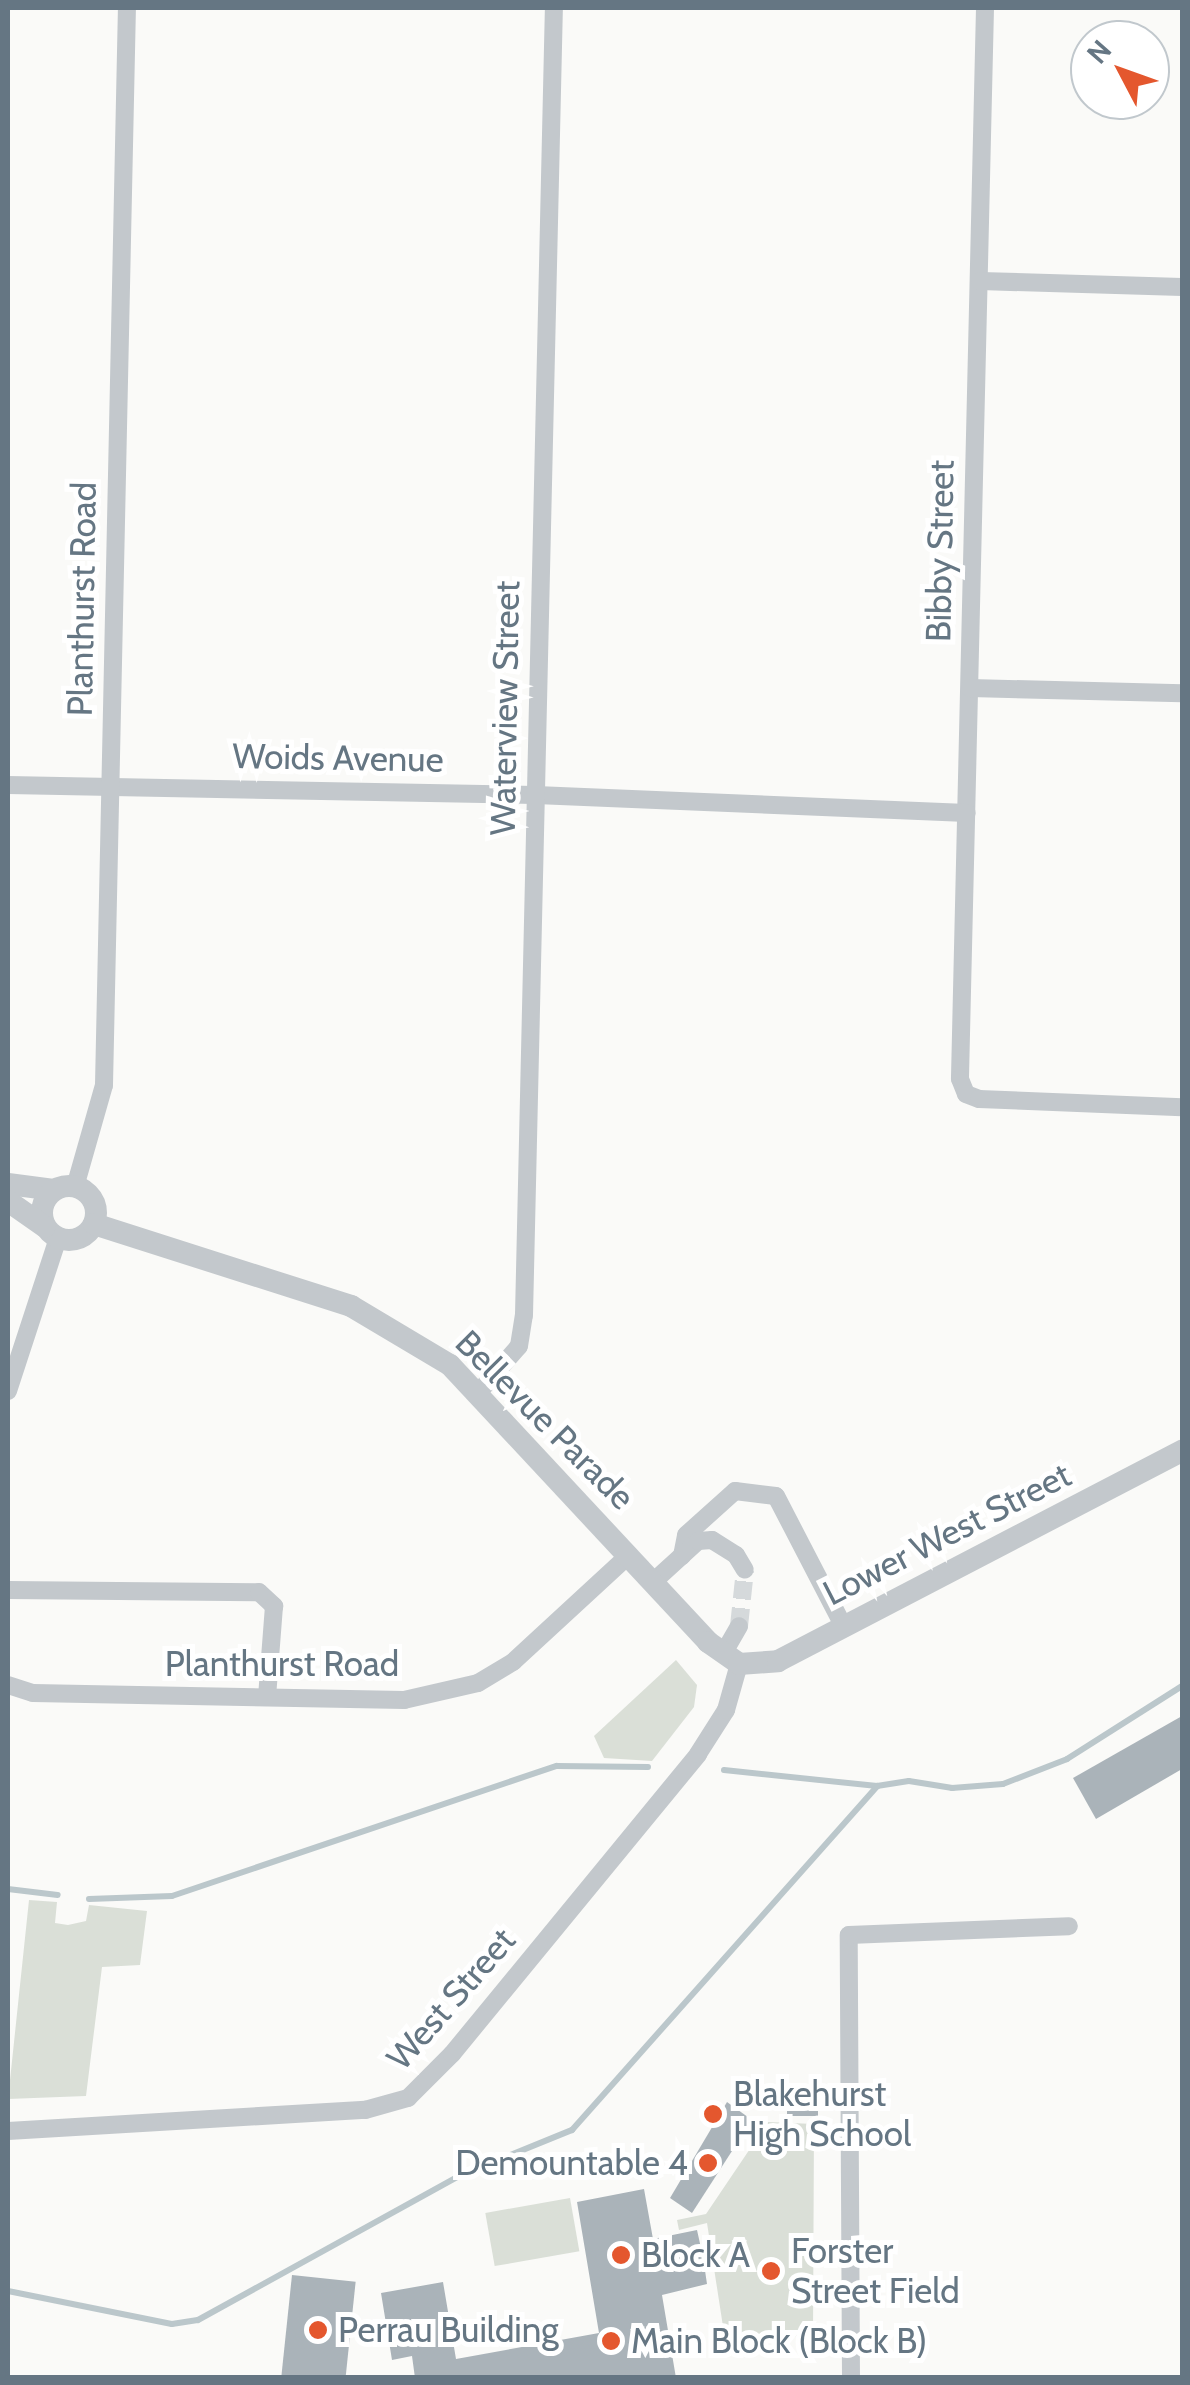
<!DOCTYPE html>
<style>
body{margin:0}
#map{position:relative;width:1190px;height:2385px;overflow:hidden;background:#fafaf8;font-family:Cabin,sans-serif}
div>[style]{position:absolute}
.green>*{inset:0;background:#dadfd7;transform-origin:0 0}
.stream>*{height:6px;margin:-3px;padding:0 3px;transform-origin:3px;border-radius:3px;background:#bbc7cb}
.building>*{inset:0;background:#aab3b9;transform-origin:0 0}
.minor-tunnel>*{height:18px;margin-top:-9px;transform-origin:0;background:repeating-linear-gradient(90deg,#d5d9db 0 18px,transparent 0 27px)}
.minor>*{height:18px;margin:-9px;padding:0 9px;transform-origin:9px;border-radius:9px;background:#c3c8cc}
.tertiary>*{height:22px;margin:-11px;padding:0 11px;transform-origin:11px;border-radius:11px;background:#c3c8cc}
.tertiary>.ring{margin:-11px;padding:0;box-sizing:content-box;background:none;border:22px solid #c3c8cc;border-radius:50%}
.dots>*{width:28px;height:28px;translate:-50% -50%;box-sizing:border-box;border:5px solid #fff;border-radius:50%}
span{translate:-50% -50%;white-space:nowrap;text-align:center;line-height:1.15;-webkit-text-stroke:10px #fff;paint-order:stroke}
.street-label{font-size:35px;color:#657683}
.poi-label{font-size:35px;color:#657683}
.left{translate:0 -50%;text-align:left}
.right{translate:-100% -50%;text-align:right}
.frame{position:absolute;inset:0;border:10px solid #657683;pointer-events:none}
.north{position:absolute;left:1070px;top:20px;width:100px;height:100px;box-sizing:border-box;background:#fff;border:2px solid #c1c8cd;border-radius:50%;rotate:311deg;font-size:28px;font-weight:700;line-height:40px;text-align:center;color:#657683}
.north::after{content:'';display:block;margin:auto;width:35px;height:45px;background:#e4572e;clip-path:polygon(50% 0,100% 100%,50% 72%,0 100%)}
</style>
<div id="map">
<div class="green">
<i style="clip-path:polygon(676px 1660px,697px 1685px,694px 1707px,652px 1761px,604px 1758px,594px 1736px)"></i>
<i style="clip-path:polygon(29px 1900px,57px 1902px,55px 1923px,68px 1925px,86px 1921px,89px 1905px,147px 1911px,140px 1965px,102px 1967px,86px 2096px,8px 2099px)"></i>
<i style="clip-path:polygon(768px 2122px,814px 2124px,813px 2337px,724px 2333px,707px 2223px,679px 2230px,677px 2220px,706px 2214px)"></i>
<i style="left:570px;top:2198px;width:54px;height:86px;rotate:80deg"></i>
</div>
<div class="stream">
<i style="left:724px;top:1770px;width:154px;rotate:6deg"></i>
<i style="left:877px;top:1786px;width:32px;rotate:-9deg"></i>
<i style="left:909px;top:1781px;width:44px;rotate:9.2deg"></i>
<i style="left:952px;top:1788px;width:51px;rotate:-4.5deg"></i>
<i style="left:1003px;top:1784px;width:69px;rotate:-21.3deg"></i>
<i style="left:1067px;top:1759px;width:136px;rotate:-32.4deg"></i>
<i style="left:8px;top:1889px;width:50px;rotate:6.8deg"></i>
<i style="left:89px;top:1899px;width:83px;rotate:-2.1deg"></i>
<i style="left:172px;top:1896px;width:406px;rotate:-18.7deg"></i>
<i style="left:557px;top:1766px;width:91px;rotate:0.6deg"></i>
<i style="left:8px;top:2291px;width:167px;rotate:11.4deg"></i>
<i style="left:172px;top:2324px;width:26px;rotate:-9deg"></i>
<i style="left:198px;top:2320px;width:300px;rotate:-28.9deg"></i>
<i style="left:461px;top:2175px;width:120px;rotate:-22.1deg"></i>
<i style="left:572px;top:2130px;width:460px;rotate:-48.4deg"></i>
</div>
<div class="building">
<i style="clip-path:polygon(1182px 1716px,1182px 1769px,1096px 1819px,1073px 1778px)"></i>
<i style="left:787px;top:2091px;width:31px;height:25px"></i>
<i style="clip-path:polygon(727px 2102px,752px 2120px,692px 2213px,670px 2198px)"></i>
<i style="clip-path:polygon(644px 2189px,653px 2239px,697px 2230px,703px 2257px,707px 2284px,662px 2295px,676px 2378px,415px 2378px,412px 2356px,392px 2360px,381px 2293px,443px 2282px,456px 2359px,599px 2333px,577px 2202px)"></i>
<i style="left:292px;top:2275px;width:64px;height:104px;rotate:6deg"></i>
</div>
<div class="minor-tunnel">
<i style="left:739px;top:1626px;width:56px;rotate:-83.9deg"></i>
</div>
<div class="minor">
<i style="left:985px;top:8px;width:1071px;rotate:91.34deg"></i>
<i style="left:960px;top:1079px;width:16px;rotate:68deg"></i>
<i style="left:966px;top:1094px;width:14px;rotate:21deg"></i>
<i style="left:979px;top:1099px;width:203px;rotate:2.3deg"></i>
<i style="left:980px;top:281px;width:202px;rotate:1.7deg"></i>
<i style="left:970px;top:688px;width:212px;rotate:1.4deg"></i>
<i style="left:8px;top:785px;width:528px;rotate:1.09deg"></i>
<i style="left:536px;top:795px;width:431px;rotate:2.4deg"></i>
<i style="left:75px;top:1187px;width:106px;rotate:-74.1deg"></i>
<i style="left:104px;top:1085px;width:1077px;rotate:-88.78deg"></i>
<i style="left:8px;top:1391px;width:161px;rotate:-71.9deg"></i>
<i style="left:478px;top:1393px;width:62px;rotate:-48.9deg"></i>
<i style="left:519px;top:1346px;width:31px;rotate:-81deg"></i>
<i style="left:524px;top:1315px;width:1307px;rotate:-88.69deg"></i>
<i style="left:682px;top:1556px;width:21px;rotate:-79deg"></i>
<i style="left:686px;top:1535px;width:66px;rotate:-41.9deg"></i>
<i style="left:735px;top:1491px;width:41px;rotate:7deg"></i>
<i style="left:776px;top:1496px;width:148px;rotate:62.6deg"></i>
<i style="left:653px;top:1582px;width:61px;rotate:-42.3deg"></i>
<i style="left:698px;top:1541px;width:14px;rotate:-4deg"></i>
<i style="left:712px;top:1540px;width:28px;rotate:32deg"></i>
<i style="left:736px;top:1555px;width:17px;rotate:59deg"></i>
<i style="left:8px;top:1590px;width:251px;rotate:0.5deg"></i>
<i style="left:259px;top:1592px;width:21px;rotate:43deg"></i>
<i style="left:274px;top:1606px;width:91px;rotate:94.4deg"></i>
<i style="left:723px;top:1654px;width:32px;rotate:-60deg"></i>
<i style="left:8px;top:1685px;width:26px;rotate:18deg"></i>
<i style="left:33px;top:1693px;width:371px;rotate:1.1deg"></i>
<i style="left:404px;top:1700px;width:76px;rotate:-12.9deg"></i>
<i style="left:478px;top:1683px;width:41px;rotate:-31deg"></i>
<i style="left:513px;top:1662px;width:158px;rotate:-42.7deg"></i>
<i style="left:8px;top:2131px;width:358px;rotate:-3.4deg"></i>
<i style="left:365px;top:2110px;width:45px;rotate:-15.6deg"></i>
<i style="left:408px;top:2098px;width:62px;rotate:-45deg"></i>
<i style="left:452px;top:2054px;width:388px;rotate:-50.6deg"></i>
<i style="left:698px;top:1754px;width:52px;rotate:-57.5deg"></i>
<i style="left:726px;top:1710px;width:48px;rotate:-74.2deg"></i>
<i style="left:851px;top:2378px;width:443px;rotate:-90.3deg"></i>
<i style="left:849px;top:1935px;width:220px;rotate:-2.3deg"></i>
</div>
<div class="tertiary">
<i style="left:8px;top:1184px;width:46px;rotate:7.4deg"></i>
<i class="ring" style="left:42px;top:1186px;width:32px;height:32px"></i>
<i style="left:8px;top:1201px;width:45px;rotate:35.1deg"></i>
<i style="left:94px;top:1224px;width:270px;rotate:17.7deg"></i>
<i style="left:351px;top:1306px;width:115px;rotate:30.8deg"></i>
<i style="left:450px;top:1365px;width:379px;rotate:47deg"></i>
<i style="left:708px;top:1642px;width:38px;rotate:35deg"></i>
<i style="left:739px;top:1664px;width:39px;rotate:-4deg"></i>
<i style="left:778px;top:1661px;width:455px;rotate:-27.5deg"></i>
</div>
<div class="dots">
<i style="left:713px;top:2114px;background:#e4572e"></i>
<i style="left:708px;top:2163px;background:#e4572e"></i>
<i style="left:621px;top:2255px;background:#e4572e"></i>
<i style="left:771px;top:2271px;background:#e4572e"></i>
<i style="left:318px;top:2330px;background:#e4572e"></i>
<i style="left:611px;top:2341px;background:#e4572e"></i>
</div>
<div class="street-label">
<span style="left:940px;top:551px;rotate:-89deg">Bibby Street</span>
<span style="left:82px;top:599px;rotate:-89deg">Planthurst Road</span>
<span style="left:505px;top:708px;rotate:-89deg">Waterview Street</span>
<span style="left:338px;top:758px;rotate:1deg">Woids Avenue</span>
<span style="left:545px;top:1420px;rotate:45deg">Bellevue Parade</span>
<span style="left:947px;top:1534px;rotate:-27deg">Lower West Street</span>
<span style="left:282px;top:1664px">Planthurst Road</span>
<span style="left:451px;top:1999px;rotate:-49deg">West Street</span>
</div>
<div class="poi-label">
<span class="left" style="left:733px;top:2114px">Blakehurst<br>High School</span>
<span class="right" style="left:688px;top:2163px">Demountable 4</span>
<span class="left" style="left:791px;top:2271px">Forster<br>Street Field</span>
<span class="left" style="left:641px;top:2255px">Block A</span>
<span class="left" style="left:338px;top:2330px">Perrau Building</span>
<span class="left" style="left:631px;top:2341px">Main Block (Block B)</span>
</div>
<div class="frame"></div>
<div class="north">N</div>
</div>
